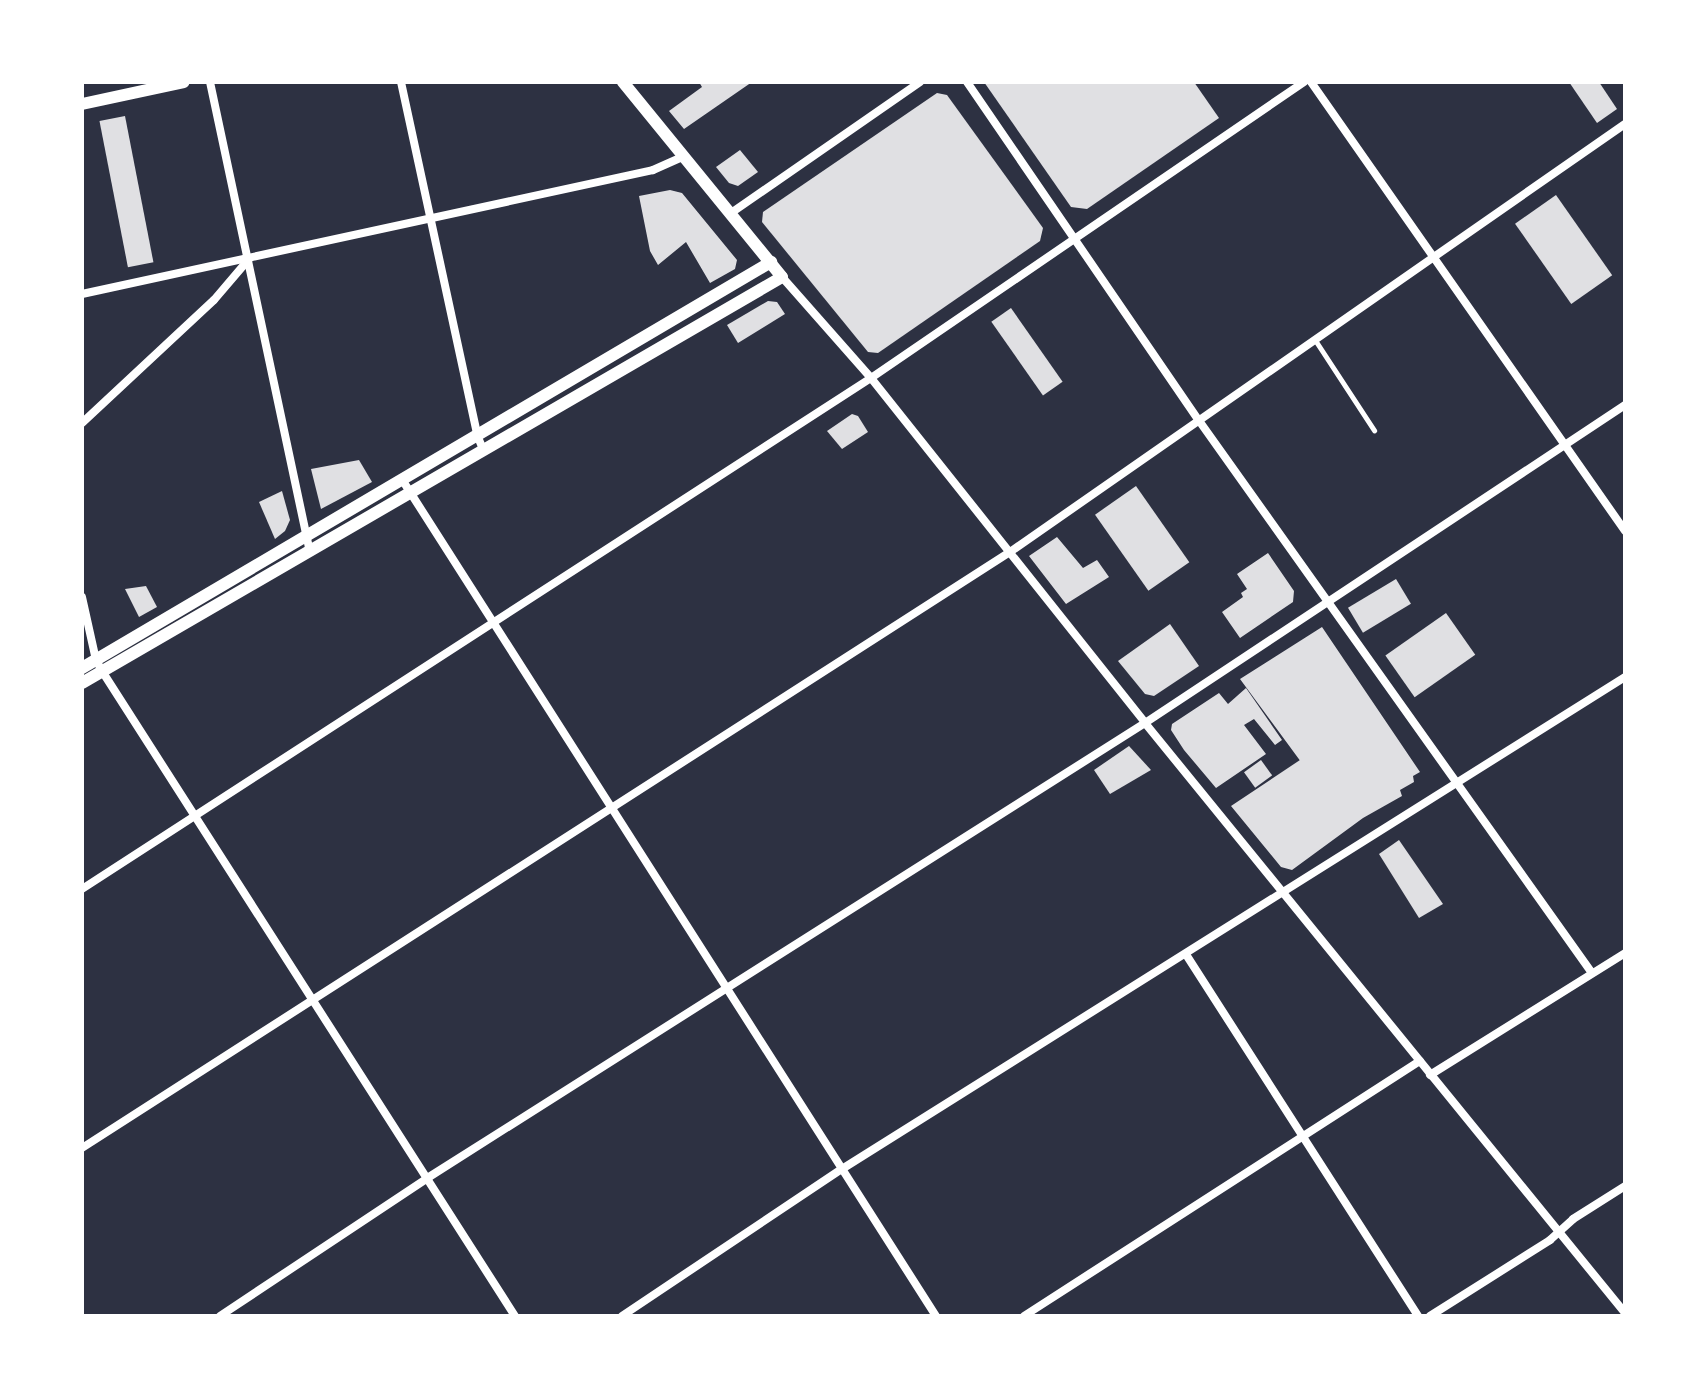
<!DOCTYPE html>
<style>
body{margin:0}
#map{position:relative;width:1707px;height:1398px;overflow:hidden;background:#2d3142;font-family:"Public Sans",sans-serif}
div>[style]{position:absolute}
.building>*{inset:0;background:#e0e0e3;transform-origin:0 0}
.service>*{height:5px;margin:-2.5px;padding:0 2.5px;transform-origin:2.5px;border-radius:2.5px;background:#fff}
.minor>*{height:8px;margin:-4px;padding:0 4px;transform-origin:4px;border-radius:4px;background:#fff}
.secondary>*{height:12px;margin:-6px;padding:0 6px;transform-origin:6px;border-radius:6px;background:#fff}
span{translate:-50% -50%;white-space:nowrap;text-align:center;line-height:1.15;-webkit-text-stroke:8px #fff;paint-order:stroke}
.frame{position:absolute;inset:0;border:84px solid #fff;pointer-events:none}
</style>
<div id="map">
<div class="building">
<i style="clip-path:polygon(699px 82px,752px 82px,684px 129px,669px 111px,702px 87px)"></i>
<i style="clip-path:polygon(984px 82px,1194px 82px,1219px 118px,1087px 209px,1071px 207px)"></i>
<i style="clip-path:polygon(1569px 82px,1599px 82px,1617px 109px,1597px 123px)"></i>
<i style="clip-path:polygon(937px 93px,947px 95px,1043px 228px,1040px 241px,878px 353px,868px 352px,762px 222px,763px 212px)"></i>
<i style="left:125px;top:116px;width:149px;height:26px;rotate:79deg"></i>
<i style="clip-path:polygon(740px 150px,758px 172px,738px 186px,729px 183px,716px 167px)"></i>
<i style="clip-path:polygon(670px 190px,682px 193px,737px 260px,735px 269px,710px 283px,686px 242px,658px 265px,650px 251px,639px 196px)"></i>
<i style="left:1556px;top:195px;width:98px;height:50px;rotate:55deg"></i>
<i style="clip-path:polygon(768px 301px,777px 302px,785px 314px,738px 343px,727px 325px)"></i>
<i style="left:1011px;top:308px;width:90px;height:24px;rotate:55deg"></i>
<i style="clip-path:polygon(852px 414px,858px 416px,868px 432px,842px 449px,827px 431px)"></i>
<i style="clip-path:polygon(359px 460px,372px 482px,321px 509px,311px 469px)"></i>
<i style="left:1136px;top:486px;width:93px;height:50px;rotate:55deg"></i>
<i style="clip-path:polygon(282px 491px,290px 520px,285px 531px,275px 539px,259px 502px)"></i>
<i style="clip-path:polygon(1057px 537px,1083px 568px,1097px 560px,1109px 577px,1066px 604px,1029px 556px)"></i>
<i style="clip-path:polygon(1268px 553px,1294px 591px,1293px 602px,1240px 638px,1222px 612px,1243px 597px,1241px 593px,1247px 589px,1237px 574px)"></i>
<i style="left:1396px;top:579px;width:29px;height:56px;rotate:59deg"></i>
<i style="clip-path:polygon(146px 586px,157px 607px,139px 617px,125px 589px)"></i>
<i style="left:1446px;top:613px;width:51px;height:74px;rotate:55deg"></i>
<i style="clip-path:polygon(1170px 624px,1199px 666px,1154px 696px,1145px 694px,1118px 661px)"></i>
<i style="clip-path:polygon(1322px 627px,1420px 772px,1413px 776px,1414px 782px,1400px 790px,1402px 796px,1363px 818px,1292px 870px,1281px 867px,1231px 806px,1300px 760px,1304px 766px,1240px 679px)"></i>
<i style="clip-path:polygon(1246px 688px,1282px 740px,1275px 745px,1254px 719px,1244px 725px,1266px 754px,1216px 788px,1184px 750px,1171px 730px,1172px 724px,1219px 693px,1228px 704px)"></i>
<i style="clip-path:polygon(1129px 746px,1151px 770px,1110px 794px,1094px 770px)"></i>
<i style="left:1261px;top:760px;width:19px;height:21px;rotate:54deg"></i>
<i style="clip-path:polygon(1399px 840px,1443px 904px,1419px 918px,1379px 854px)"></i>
</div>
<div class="service">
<i style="left:1315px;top:340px;width:108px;rotate:56.8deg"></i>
</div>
<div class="minor">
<i style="left:210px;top:82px;width:480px;rotate:78deg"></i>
<i style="left:401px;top:82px;width:361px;rotate:77.8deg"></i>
<i style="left:477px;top:435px;width:15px;rotate:67deg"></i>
<i style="left:967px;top:82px;width:412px;rotate:55.6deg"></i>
<i style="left:1200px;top:422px;width:676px;rotate:54.57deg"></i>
<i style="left:1311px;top:82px;width:548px;rotate:55.03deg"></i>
<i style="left:731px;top:213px;width:230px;rotate:-34.7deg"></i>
<i style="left:782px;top:277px;width:135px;rotate:48.6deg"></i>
<i style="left:871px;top:378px;width:441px;rotate:51.5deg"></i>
<i style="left:1145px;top:723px;width:761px;rotate:50.87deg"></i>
<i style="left:82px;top:294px;width:584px;rotate:-12.25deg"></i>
<i style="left:653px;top:170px;width:32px;rotate:-24deg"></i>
<i style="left:82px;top:423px;width:180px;rotate:-43deg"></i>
<i style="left:214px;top:300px;width:54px;rotate:-49.5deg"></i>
<i style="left:403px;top:481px;width:991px;rotate:57.45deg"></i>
<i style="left:82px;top:597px;width:65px;rotate:77.5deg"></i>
<i style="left:96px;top:660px;width:13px;rotate:61deg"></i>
<i style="left:102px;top:671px;width:766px;rotate:57.37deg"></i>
<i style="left:82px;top:889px;width:940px;rotate:-32.93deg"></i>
<i style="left:871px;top:378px;width:525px;rotate:-34.36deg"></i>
<i style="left:1187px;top:956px;width:428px;rotate:57.3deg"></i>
<i style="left:1430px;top:1075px;width:230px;rotate:-32deg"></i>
<i style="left:82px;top:1148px;width:1103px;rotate:-32.71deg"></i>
<i style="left:1010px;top:552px;width:749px;rotate:-34.84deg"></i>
<i style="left:220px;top:1316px;width:251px;rotate:-33.6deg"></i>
<i style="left:429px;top:1177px;width:848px;rotate:-32.38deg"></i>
<i style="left:1145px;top:723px;width:576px;rotate:-33.52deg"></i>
<i style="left:622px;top:1316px;width:265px;rotate:-33.8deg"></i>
<i style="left:842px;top:1169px;width:925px;rotate:-32.14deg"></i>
<i style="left:1024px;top:1316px;width:471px;rotate:-32.8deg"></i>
<i style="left:1430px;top:1316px;width:142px;rotate:-32.3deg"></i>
<i style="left:1550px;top:1240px;width:31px;rotate:-42deg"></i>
<i style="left:1573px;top:1219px;width:62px;rotate:-32.4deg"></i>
</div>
<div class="secondary">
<i style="left:82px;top:104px;width:104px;rotate:-12.2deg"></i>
<i style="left:82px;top:668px;width:800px;rotate:-30.51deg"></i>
<i style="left:82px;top:683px;width:809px;rotate:-30.11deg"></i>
<i style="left:782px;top:277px;width:252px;rotate:-129.2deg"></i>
</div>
<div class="frame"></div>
</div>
